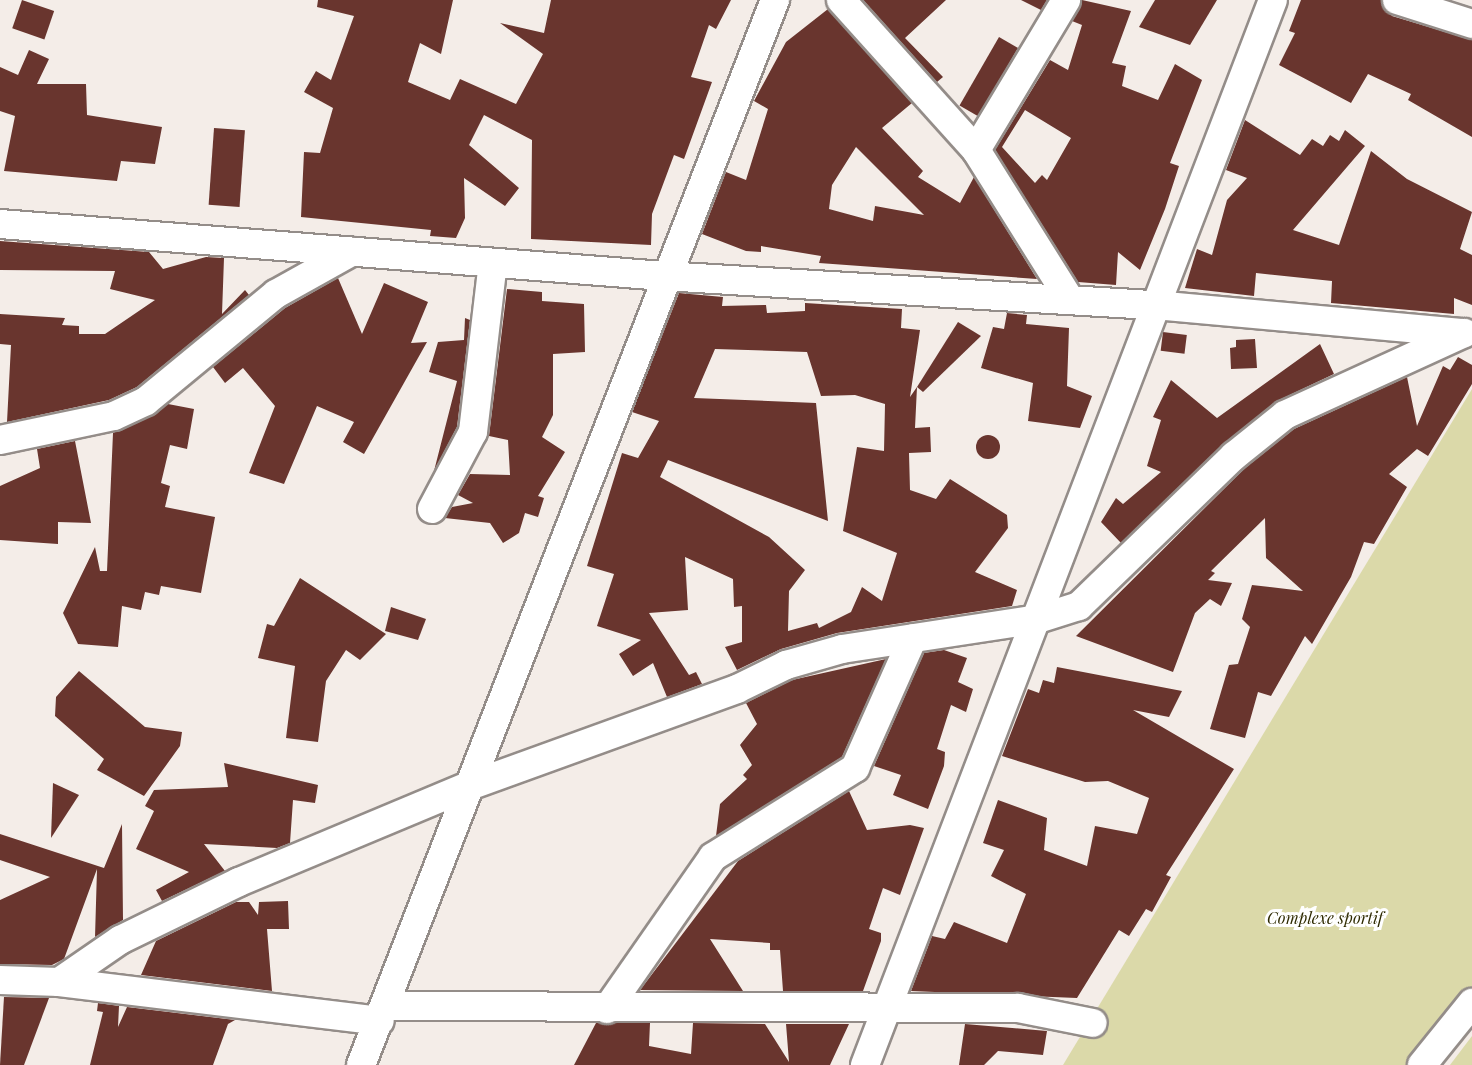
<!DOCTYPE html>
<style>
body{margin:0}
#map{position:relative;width:1472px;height:1065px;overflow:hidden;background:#f4ede8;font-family:"Playfair Display",serif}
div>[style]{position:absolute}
.green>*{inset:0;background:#dbd9a9}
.building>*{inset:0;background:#69352e;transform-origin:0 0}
.round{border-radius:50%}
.roads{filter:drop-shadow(2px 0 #948d89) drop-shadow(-2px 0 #948d89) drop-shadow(0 2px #948d89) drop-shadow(0 -2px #948d89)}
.minor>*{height:28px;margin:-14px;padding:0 14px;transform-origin:14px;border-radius:14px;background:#fff}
span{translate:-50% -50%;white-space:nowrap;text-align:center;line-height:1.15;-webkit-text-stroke:6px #fff;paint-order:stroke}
.park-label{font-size:16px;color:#2e2a00;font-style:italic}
</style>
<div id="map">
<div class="green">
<i style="clip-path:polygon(1472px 389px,1472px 997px,1416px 1065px,1063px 1065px)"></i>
<i style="clip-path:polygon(1472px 1036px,1472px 1065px,1450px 1065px)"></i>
</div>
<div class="building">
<i style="left:22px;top:0;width:34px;height:30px;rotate:19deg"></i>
<i style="clip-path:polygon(318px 0,453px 0,441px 54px,420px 43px,408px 82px,450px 100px,460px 79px,516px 104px,543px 54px,500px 23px,544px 33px,551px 0,731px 0,716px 29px,709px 25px,691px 77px,712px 82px,684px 159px,674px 155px,652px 214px,651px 245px,531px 239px,532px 140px,484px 115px,469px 145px,519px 188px,505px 206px,464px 178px,465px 218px,456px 238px,430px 236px,431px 230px,301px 217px,304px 152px,320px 153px,333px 108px,304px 92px,316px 71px,331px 80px,354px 16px,317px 7px)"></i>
<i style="clip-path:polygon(863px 0,946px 0,905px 38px,943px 77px,937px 82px)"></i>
<i style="clip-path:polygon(1021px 0,1047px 0,1041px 10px)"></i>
<i style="clip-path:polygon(evenodd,1082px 0,1131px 11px,1112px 63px,1126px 66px,1122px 86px,1158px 100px,1175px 64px,1202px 80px,1170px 163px,1179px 166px,1165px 209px,1140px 270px,1118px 252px,1116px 285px,1078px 282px,995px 150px,1050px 60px,1068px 70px,1082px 25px,1072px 21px,1082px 0,1025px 110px,1071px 138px,1047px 180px,1042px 175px,1035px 183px,1002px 147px,1025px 110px)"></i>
<i style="clip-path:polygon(1155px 0,1217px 0,1190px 45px,1139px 27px)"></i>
<i style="clip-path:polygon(1301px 0,1381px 0,1392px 16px,1472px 40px,1472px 137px,1408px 100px,1411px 94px,1368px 74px,1351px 103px,1279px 65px,1295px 33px,1289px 31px)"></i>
<i style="clip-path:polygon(evenodd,828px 9px,912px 103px,882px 128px,923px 171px,918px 177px,960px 203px,974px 177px,1037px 279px,819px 263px,821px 256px,761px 246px,761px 252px,746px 251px,702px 234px,726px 172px,746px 180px,768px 109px,754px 101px,786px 42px,828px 9px,856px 147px,924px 215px,875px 206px,873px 221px,829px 209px,832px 185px,856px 147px)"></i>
<i style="left:999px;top:37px;width:22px;height:79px;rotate:30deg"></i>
<i style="clip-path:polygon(29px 50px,49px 59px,37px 84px,86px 84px,87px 115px,162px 127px,155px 164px,121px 161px,117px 181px,4px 171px,15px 116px,0 111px,0 67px,18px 75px)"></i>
<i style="clip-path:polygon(1245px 120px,1300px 155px,1312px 139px,1323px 146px,1330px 135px,1339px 141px,1345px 130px,1365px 146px,1293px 230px,1339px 245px,1371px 151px,1407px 179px,1472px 212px,1460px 249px,1472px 255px,1472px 305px,1454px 298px,1454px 314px,1331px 303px,1332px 281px,1256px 273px,1254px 296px,1185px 288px,1197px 249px,1212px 255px,1227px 200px,1247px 178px,1226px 170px)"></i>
<i style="left:214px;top:128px;width:31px;height:77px;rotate:4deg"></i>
<i style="clip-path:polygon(0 241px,149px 252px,163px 269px,206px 257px,224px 258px,222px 314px,245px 290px,249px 295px,137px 387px,109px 400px,7px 422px,11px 345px,0 344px,0 314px,65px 318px,62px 325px,79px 326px,79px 334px,105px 334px,155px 300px,110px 289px,115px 271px,0 270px)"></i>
<i style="clip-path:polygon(338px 278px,362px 334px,384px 283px,428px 302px,411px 343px,427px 342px,364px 454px,343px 442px,354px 422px,317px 406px,284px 484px,249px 473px,275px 406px,243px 368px,225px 383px,213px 367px,285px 308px)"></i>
<i style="clip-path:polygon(507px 289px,542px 292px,542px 301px,584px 304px,585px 352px,553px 354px,553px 415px,542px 437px,565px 452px,538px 496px,544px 498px,538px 517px,525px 513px,519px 533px,503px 543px,490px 523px,445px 518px,452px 507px,473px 503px,458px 495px,470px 474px,510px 475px,508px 440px,489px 436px)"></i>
<i style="clip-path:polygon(evenodd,679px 293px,723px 297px,722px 306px,766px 305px,767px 313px,805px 311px,805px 303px,902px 309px,901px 328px,920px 330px,910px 397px,917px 387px,915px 428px,930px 427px,931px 452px,909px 453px,910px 490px,936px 499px,950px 479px,1007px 515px,1008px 528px,975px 572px,1017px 590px,1012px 606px,837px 633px,781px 649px,737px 670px,725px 647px,742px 642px,742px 606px,734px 607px,733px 579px,685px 557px,688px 610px,649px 613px,689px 675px,696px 672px,702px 684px,667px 697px,653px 663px,633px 676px,619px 654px,641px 640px,597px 626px,614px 574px,587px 566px,622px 453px,638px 458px,659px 421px,632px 412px,679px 293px,715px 349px,807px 352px,821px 396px,855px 395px,885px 404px,884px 451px,857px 447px,843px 531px,897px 553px,882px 601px,862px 587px,851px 612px,819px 628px,817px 623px,788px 631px,789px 591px,805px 570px,769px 537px,660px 477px,668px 460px,828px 521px,816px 403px,694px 398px,715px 349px)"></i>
<i style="clip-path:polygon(1007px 313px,1027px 315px,1026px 324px,1069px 328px,1067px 386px,1092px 396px,1080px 428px,1028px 421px,1033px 383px,981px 368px,993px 327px,1004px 329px)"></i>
<i style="clip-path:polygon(465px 318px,470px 320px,457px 427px,434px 471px,457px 381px,429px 372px,438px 342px,464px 340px)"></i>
<i style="clip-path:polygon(958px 322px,981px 336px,923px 392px,917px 387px)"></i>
<i style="left:1163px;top:332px;width:24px;height:19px;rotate:7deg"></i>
<i style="clip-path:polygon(1255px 339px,1257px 368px,1231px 369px,1230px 348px,1236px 347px,1236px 340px)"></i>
<i style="clip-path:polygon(1320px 344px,1334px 374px,1275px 402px,1121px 543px,1101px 522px,1116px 498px,1123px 504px,1161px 472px,1147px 466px,1161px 420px,1153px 417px,1171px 380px,1217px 418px)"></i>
<i style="clip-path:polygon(1458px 357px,1472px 365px,1472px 384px,1428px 456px,1417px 449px,1389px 474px,1407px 487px,1374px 544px,1364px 542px,1351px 577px,1312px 644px,1305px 636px,1271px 696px,1258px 692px,1245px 738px,1210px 729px,1229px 665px,1238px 664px,1250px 627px,1242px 619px,1252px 585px,1303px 591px,1266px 558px,1265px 518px,1211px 571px,1215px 573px,1208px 580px,1232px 583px,1221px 606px,1210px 599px,1195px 613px,1173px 672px,1076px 636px,1245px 468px,1294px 429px,1407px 377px,1417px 426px,1443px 366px,1450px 370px)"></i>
<i style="clip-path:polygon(168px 404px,194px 409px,187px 449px,170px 445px,161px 483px,170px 486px,165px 507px,215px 517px,201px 593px,161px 586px,159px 595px,145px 592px,141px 610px,122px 606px,118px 647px,78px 644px,63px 613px,95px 547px,100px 571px,107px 571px,113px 433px)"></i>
<i class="round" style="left:976px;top:435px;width:24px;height:24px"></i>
<i style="clip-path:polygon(75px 441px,91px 523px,58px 522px,58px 544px,0 540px,0 486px,40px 468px,37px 449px)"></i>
<i style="clip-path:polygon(300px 578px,386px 634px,360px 660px,346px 650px,326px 681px,318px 742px,286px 738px,295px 666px,258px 658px,267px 624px,274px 626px)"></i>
<i style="clip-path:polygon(391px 607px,426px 619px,418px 640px,385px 631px)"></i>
<i style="clip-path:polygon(944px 650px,967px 658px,958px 682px,973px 689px,966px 712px,951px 705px,937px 749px,945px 752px,944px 766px,928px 809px,893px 795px,901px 775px,874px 766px,924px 653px)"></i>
<i style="clip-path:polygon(886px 659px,842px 757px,716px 836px,720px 804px,747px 779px,743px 775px,752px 765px,740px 745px,757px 724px,746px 703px,792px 680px)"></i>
<i style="clip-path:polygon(1057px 667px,1182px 691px,1169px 717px,1133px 710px,1234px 769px,1166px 875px,1171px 877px,1152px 912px,1146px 909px,1129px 936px,1119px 930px,1077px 998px,911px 991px,932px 936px,945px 939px,954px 922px,1007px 943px,1026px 894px,991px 876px,1004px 850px,983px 843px,998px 800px,1047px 818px,1044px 850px,1087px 866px,1095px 826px,1137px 834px,1149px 798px,1108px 781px,1085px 782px,1002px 756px,1028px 689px,1039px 693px,1043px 680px,1054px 683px)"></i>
<i style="clip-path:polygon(79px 671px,145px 727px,182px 732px,180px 746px,144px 796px,97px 770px,104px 759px,55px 716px,56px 697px)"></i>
<i style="clip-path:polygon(224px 763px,318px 785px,315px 803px,293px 800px,290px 843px,277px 848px,204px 844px,225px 871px,162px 901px,156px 890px,189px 872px,136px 849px,154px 811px,145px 806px,154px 790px,228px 787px)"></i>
<i style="clip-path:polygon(53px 783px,79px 795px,51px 838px)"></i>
<i style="clip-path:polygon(849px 791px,867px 830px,910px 825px,924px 828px,900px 895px,883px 888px,869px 929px,881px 933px,881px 941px,863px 991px,783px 991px,780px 950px,770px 950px,770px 943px,710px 939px,743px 991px,640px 990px,738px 861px)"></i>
<i style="clip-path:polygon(122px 824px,123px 920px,95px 937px,97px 869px,64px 959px,52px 965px,0 964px,0 900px,50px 877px,0 860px,0 834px,104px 868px)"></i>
<i style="clip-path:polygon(288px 901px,289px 929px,267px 929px,272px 991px,141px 975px,156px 941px,236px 902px,249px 902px,258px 915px,259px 902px)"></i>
<i style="clip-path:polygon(4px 997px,49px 998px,24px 1065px,0 1065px)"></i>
<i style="clip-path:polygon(98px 1003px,119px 1006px,118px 1027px,127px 1007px,235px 1020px,228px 1024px,213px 1065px,90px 1065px,103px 1012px,97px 1011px)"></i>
<i style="clip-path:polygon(596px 1023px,650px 1023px,649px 1046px,691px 1054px,693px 1023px,765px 1024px,789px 1062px,786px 1024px,849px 1024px,830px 1065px,574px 1065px)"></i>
<i style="clip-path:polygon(965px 1024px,1047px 1031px,1043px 1055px,998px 1051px,984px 1065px,959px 1065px)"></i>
</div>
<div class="roads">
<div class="minor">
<i style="left:841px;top:0;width:202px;rotate:48deg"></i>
<i style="left:976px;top:150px;width:177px;rotate:57.9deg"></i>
<i style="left:1397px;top:0;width:79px;rotate:17.7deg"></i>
<i style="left:976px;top:150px;width:175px;rotate:-59deg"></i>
<i style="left:0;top:224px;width:665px;rotate:4.48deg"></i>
<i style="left:663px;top:276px;width:493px;rotate:3.4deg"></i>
<i style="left:1155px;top:305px;width:310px;rotate:5.2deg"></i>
<i style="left:0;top:440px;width:116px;rotate:-11.9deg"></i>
<i style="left:114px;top:416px;width:35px;rotate:-25deg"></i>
<i style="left:146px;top:401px;width:168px;rotate:-39.5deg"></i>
<i style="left:276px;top:294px;width:86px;rotate:-29.2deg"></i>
<i style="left:432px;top:509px;width:87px;rotate:-62deg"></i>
<i style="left:473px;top:432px;width:170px;rotate:-83.3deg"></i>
<i style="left:0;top:980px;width:59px;rotate:1.9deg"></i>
<i style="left:59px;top:982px;width:323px;rotate:6.9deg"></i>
<i style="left:59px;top:982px;width:74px;rotate:-34.5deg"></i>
<i style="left:120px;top:940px;width:132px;rotate:-26deg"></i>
<i style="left:239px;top:882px;width:249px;rotate:-22.7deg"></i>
<i style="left:469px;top:786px;width:285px;rotate:-19.9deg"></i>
<i style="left:737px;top:689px;width:55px;rotate:-26.1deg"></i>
<i style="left:786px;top:665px;width:58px;rotate:-15.9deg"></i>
<i style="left:842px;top:649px;width:198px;rotate:-8.7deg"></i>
<i style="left:1038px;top:619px;width:43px;rotate:-17.6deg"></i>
<i style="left:1079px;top:606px;width:216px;rotate:-44.1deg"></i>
<i style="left:1234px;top:456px;width:65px;rotate:-38.8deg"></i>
<i style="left:1285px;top:415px;width:197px;rotate:-24.6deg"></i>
<i style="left:386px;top:1006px;width:632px;rotate:0.18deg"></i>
<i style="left:1018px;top:1008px;width:76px;rotate:11.3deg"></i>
<i style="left:607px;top:1009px;width:185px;rotate:-55.1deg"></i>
<i style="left:713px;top:857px;width:168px;rotate:-32.1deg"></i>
<i style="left:855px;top:768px;width:142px;rotate:-66deg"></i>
<i style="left:361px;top:1065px;width:1143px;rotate:-68.76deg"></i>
<i style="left:865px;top:1065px;width:1140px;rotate:-69.04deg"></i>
<i style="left:1422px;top:1065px;width:80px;rotate:-51.1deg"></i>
</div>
</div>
<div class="park-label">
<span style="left:1325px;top:918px">Complexe sportif</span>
</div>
</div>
